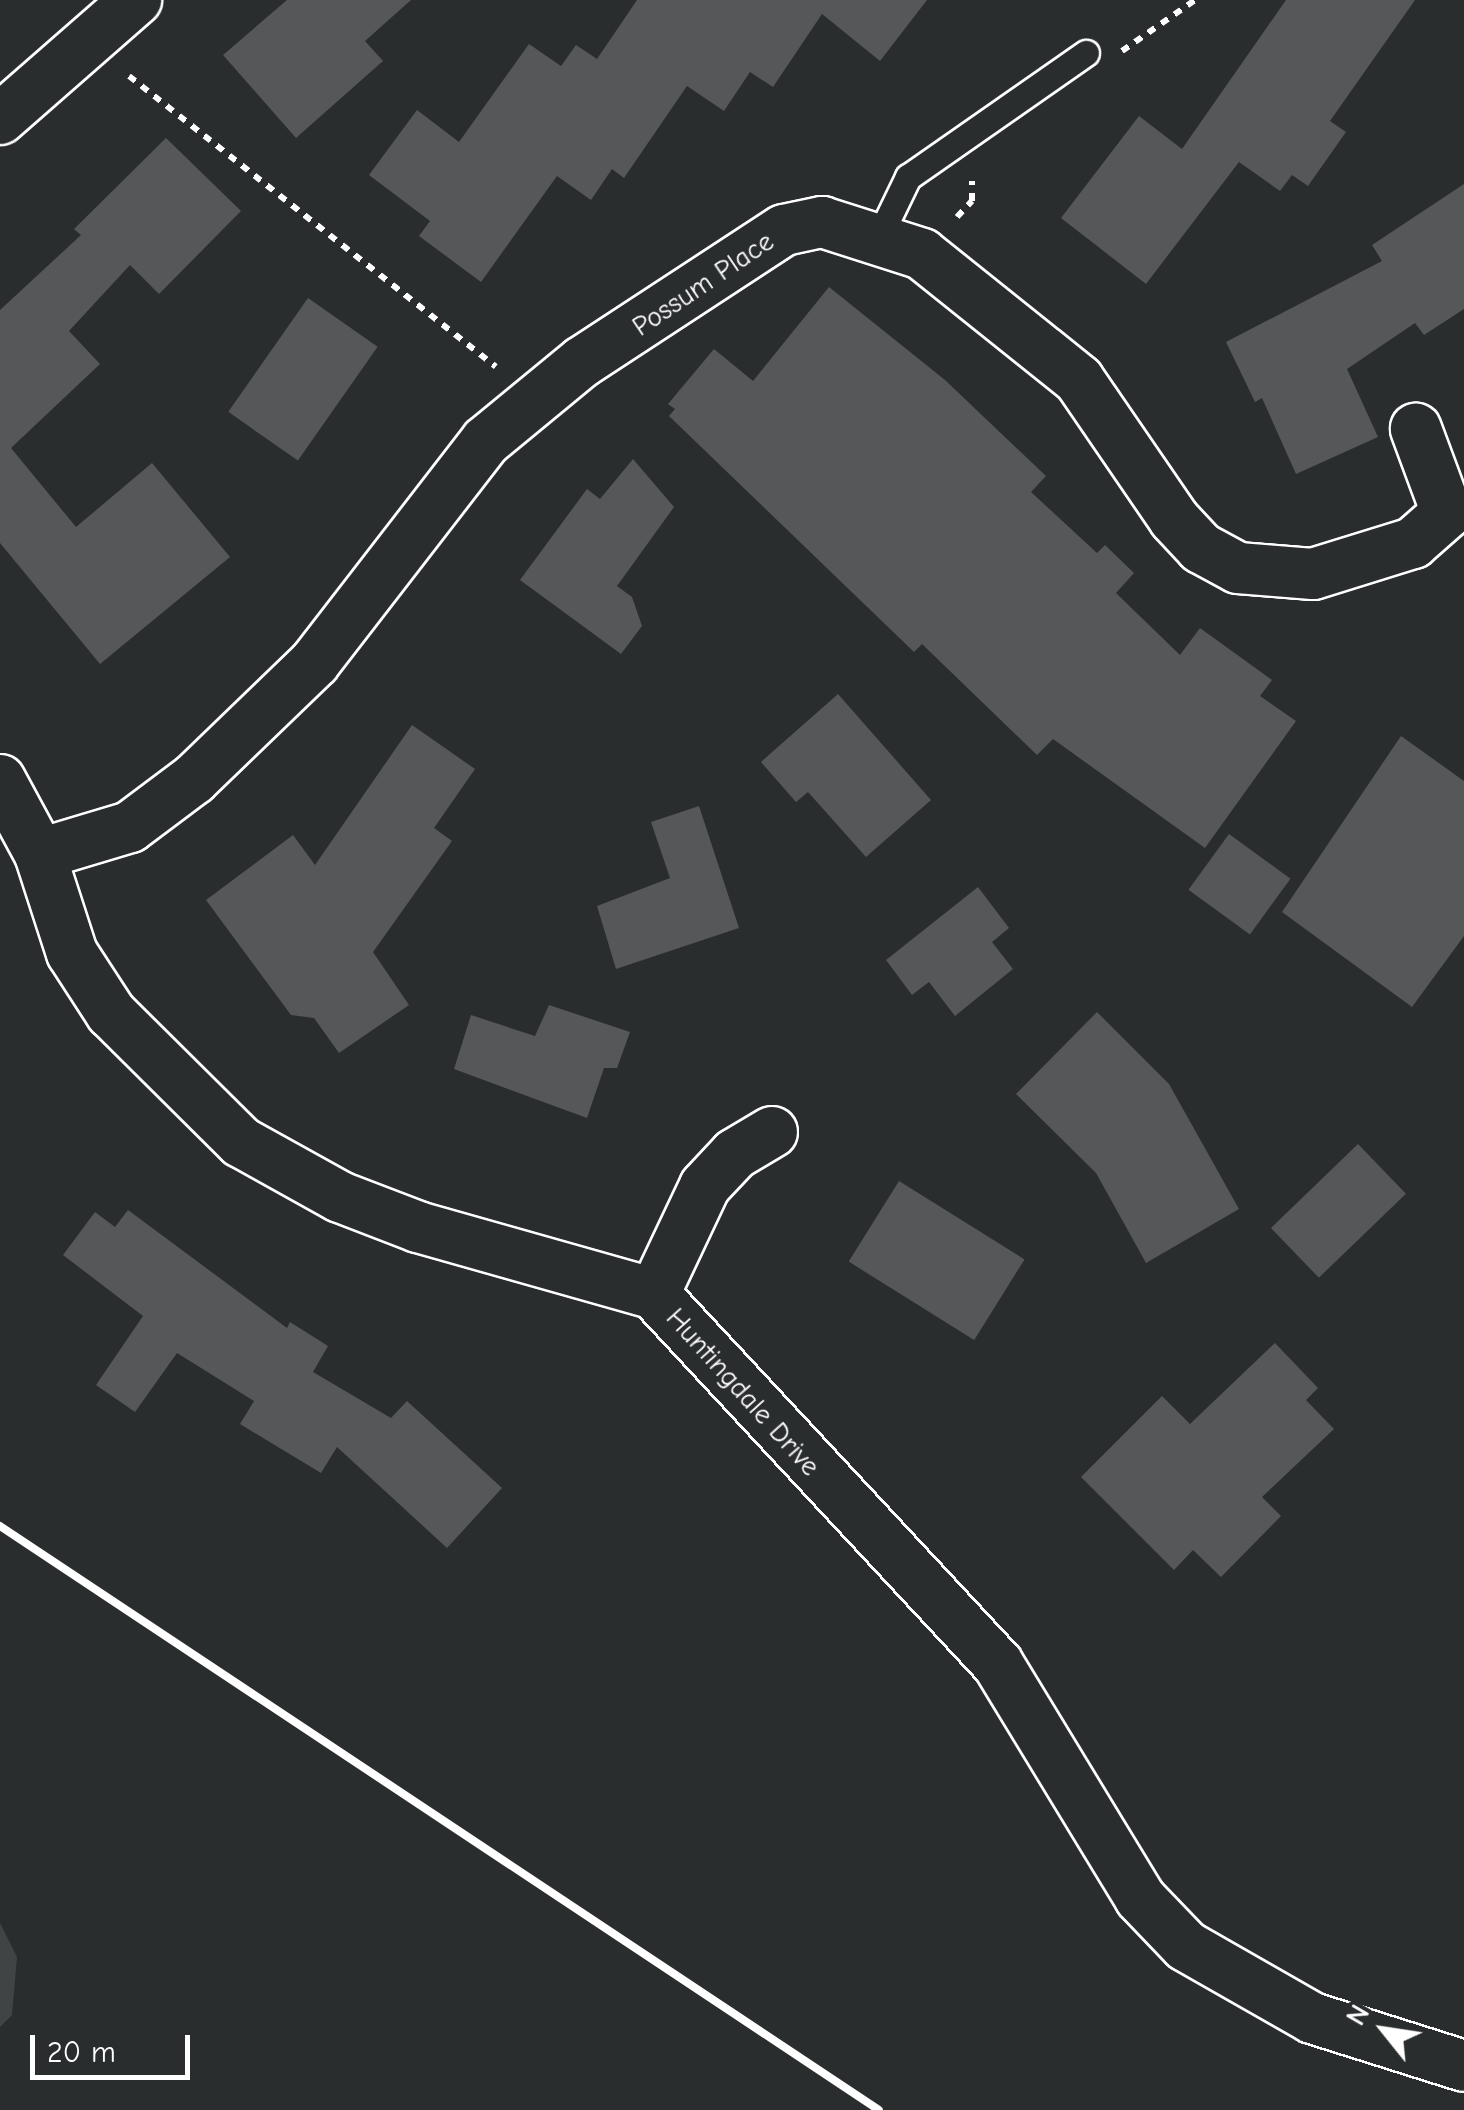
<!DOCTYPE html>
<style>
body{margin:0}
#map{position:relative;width:1464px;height:2110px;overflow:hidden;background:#2a2d2e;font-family:"Comic Neue",sans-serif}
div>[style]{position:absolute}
.green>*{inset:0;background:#414445}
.building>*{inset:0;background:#555758;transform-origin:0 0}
.path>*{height:6px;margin-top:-3px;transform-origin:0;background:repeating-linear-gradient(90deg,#fff 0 8px,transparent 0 16px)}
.roads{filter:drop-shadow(2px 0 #fff) drop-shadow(-2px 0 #fff) drop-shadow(0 2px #fff) drop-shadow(0 -2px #fff)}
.service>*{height:25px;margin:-12.5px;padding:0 12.5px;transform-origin:12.5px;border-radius:12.5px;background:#2a2d2e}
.minor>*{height:50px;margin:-25px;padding:0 25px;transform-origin:25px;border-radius:25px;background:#2a2d2e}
.rail>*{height:8px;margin:-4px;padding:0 4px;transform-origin:4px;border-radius:4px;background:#fff}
span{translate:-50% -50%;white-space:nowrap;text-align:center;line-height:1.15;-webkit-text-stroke:10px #2a2d2e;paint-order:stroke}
.street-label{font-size:28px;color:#fff}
.north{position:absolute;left:1334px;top:1980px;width:100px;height:100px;-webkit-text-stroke:8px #2a2d2e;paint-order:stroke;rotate:300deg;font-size:28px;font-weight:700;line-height:40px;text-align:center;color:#fff}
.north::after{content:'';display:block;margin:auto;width:35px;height:45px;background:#fff;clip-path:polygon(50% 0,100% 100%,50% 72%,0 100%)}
.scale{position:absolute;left:30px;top:2035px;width:160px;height:45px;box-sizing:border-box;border:5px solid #fff;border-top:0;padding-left:12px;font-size:30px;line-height:35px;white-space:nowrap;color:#fff;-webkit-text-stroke:8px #2a2d2e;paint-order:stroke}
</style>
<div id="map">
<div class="green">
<i style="clip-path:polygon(0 1923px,17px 1957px,12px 2015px,0 2027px)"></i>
</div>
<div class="building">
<i style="clip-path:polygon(287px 0,411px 0,365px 41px,383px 61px,296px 138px,223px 55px)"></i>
<i style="clip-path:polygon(637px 0,927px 0,880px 61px,822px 14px,773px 87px,750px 72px,724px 111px,687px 86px,624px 178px,612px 169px,591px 200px,557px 176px,481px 282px,419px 236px,430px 221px,369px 175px,417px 110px,459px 142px,529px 44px,561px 66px,576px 45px,597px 59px)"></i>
<i style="clip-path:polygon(1286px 0,1415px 0,1330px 121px,1346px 132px,1308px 186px,1292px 175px,1280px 191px,1239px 162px,1146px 284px,1061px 218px,1139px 116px,1182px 149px)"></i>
<i style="clip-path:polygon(166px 138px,241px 211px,159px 294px,130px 265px,69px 331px,100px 364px,11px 448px,76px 527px,152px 463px,230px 557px,100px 664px,0 543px,0 310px,81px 235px,74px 229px)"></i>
<i style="clip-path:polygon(1464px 184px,1464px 309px,1424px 335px,1415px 323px,1347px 369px,1378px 437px,1296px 474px,1262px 398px,1255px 402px,1226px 342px,1382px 261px,1372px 245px)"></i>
<i style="clip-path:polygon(829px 287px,945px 380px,1046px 476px,1031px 492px,1097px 553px,1105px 545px,1134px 573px,1116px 593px,1180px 655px,1200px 628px,1272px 680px,1260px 696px,1296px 721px,1205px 848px,1053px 739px,1037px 755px,922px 644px,914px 652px,669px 416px,675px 409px,668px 404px,714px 349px,753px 381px)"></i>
<i style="left:308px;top:298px;width:85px;height:139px;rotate:35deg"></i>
<i style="clip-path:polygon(633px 459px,674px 507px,617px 586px,632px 597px,642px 626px,621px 654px,520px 580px,587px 489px,600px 499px)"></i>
<i style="clip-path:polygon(838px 694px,931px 800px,866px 857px,808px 792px,796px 802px,761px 762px)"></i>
<i style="clip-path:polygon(412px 725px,475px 769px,434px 828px,452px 841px,373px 952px,409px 1005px,339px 1053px,314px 1018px,291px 1015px,206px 900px,293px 835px,315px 865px)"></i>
<i style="clip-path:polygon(1401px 736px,1464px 781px,1464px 936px,1412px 1007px,1282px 912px)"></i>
<i style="clip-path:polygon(699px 806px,739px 928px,616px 969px,597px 906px,670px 878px,651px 822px)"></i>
<i style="left:1229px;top:834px;width:76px;height:69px;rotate:36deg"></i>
<i style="clip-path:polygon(978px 887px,1009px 928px,992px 942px,1013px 969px,955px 1016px,929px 982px,912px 995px,886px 960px)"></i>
<i style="clip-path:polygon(549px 1005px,630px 1032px,617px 1068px,604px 1068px,587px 1118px,454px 1069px,471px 1015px,535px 1036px)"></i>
<i style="clip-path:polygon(1097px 1012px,1169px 1084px,1239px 1209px,1146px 1263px,1096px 1173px,1016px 1094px)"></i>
<i style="left:1358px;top:1144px;width:69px;height:121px;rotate:46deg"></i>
<i style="left:899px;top:1181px;width:148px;height:95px;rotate:32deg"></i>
<i style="clip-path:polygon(128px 1210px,287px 1328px,290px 1322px,328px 1346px,313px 1372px,391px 1418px,407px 1401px,502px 1488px,447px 1548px,337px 1447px,321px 1473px,240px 1424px,254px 1401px,177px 1353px,135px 1412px,96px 1385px,143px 1316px,63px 1255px,95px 1212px,115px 1227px)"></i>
<i style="clip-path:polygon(1275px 1343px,1318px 1388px,1306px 1400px,1334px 1429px,1262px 1497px,1281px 1516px,1221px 1577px,1193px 1550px,1174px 1570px,1081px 1477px,1162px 1396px,1190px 1424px)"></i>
</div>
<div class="path">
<i style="left:1122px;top:51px;width:89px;rotate:-34.9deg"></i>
<i style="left:129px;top:76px;width:468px;rotate:38.4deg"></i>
<i style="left:957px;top:217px;width:22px;rotate:-47deg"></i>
<i style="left:972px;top:201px;width:20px;rotate:-90deg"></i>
</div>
<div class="roads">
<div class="service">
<i style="left:879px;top:237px;width:67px;rotate:-64.2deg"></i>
<i style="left:908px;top:177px;width:217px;rotate:-34.9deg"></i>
</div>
<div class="minor">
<i style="left:0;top:119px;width:181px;rotate:-41.2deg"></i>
<i style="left:0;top:780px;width:84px;rotate:61.6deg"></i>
<i style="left:40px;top:854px;width:104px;rotate:72.1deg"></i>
<i style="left:72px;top:953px;width:72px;rotate:57deg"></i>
<i style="left:111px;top:1013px;width:183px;rotate:44.8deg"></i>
<i style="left:241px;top:1142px;width:113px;rotate:29.1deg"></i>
<i style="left:340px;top:1197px;width:84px;rotate:21deg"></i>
<i style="left:418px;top:1227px;width:245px;rotate:15.8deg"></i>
<i style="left:654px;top:1294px;width:505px;rotate:47.09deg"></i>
<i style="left:998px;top:1664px;width:274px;rotate:58.7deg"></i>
<i style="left:1140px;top:1898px;width:66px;rotate:46.2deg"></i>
<i style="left:1186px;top:1946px;width:145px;rotate:29.7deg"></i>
<i style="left:1312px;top:2018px;width:159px;rotate:17.5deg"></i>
<i style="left:40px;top:854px;width:94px;rotate:-16.7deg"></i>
<i style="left:130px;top:827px;width:80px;rotate:-36.9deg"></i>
<i style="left:194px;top:779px;width:168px;rotate:-44deg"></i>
<i style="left:315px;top:662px;width:279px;rotate:-52.3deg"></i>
<i style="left:486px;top:441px;width:124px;rotate:-39.5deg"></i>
<i style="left:582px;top:362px;width:241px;rotate:-33.2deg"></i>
<i style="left:784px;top:230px;width:39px;rotate:-12deg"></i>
<i style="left:822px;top:222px;width:105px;rotate:17.7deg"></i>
<i style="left:922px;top:254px;width:201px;rotate:38.7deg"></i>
<i style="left:1079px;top:380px;width:168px;rotate:55.6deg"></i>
<i style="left:1174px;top:519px;width:40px;rotate:47deg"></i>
<i style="left:1201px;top:548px;width:42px;rotate:28.4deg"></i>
<i style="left:1238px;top:568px;width:75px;rotate:4.6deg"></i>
<i style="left:1313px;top:574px;width:105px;rotate:-17.2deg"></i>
<i style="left:1413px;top:543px;width:45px;rotate:-41.4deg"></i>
<i style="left:1447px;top:513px;width:90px;rotate:-110.3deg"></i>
<i style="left:654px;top:1294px;width:119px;rotate:-64.7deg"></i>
<i style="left:705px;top:1186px;width:44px;rotate:-46.8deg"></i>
<i style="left:735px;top:1154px;width:43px;rotate:-30.7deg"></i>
</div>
</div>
<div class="rail">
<i style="left:0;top:1526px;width:1055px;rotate:33.6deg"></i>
</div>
<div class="street-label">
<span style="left:703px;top:284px;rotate:-34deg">Possum Place</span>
<span style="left:743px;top:1392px;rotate:48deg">Huntingdale Drive</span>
</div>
<div class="north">N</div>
<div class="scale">20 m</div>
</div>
